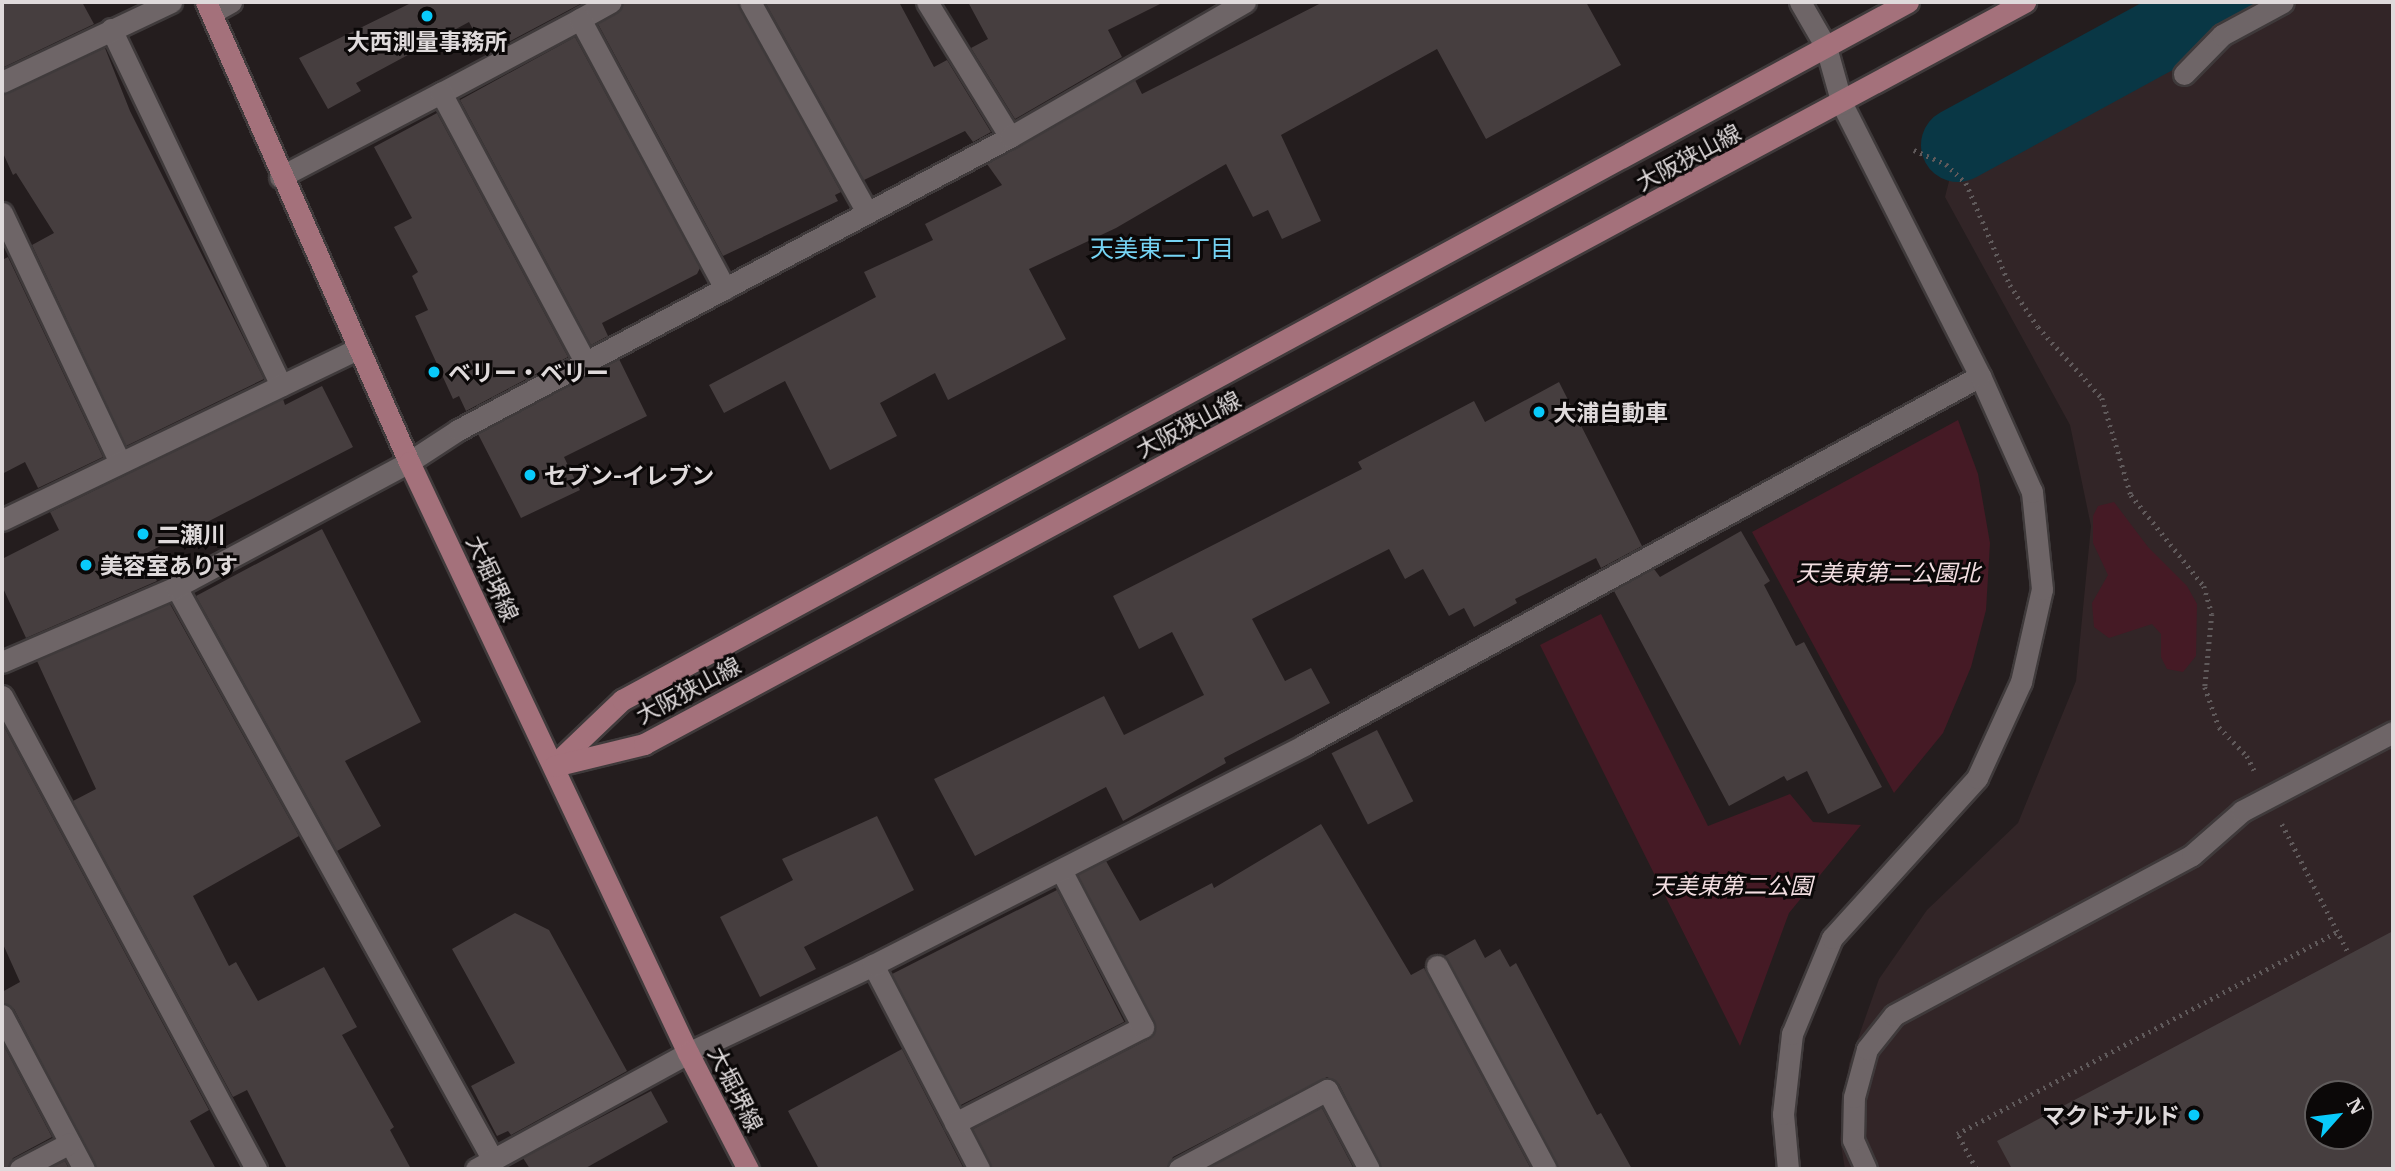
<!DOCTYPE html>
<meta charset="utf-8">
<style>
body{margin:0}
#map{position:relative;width:2395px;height:1171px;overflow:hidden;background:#241d1e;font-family:"IBM Plex Serif","Noto Sans JP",serif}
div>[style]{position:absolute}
.built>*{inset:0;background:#322527}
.green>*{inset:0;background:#451a25}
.river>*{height:74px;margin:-37px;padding:0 37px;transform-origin:37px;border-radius:37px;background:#093745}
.building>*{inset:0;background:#463e3f;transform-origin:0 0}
.path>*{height:4.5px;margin-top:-2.25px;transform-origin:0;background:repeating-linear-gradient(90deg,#605a5b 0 2px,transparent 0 7px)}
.roads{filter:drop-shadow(2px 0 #3f3a3b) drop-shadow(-2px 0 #3f3a3b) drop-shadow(0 2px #3f3a3b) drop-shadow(0 -2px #3f3a3b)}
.minor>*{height:21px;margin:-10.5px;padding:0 10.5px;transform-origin:10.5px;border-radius:10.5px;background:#6e6567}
.major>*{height:21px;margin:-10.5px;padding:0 10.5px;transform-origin:10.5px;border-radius:10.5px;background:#a4717b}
.dots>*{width:19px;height:19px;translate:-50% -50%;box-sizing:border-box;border:4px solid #0b0808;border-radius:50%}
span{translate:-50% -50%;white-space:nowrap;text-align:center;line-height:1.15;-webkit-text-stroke:6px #0b0808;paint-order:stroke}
.poi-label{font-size:23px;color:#dfdadb;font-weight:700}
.left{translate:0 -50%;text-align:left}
.right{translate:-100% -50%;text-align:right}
.street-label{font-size:23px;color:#dfdadb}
.park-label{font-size:23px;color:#f3dee1;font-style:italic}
.neighbourhood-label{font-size:24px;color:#76d4f4}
.frame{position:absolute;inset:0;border:4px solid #dfdadb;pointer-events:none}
.north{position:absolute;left:2304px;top:1080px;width:70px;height:70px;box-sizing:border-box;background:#0b0808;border:2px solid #605c5c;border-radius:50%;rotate:62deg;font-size:19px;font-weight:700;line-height:28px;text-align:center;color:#dfdadb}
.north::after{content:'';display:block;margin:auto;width:24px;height:32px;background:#09cafa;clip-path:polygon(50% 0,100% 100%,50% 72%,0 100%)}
</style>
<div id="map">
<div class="built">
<i style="clip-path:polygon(evenodd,2244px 2px,2393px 2px,2393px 1169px,1845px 1169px,1840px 1139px,1849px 1064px,1879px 979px,1927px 910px,2018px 823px,2076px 681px,2091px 526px,2070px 425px,1945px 197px,1955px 158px,2244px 2px,2318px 1094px,2360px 1094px,2360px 1136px,2318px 1136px,2318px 1094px)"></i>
</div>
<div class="green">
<i style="clip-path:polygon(1958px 420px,1978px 474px,1990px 543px,1986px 610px,1971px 667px,1943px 733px,1894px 793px,1752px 532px)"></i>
<i style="clip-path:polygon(2114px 502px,2148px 547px,2187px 586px,2197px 604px,2196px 656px,2183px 672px,2167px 669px,2161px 657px,2161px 634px,2152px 624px,2109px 638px,2094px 627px,2092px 603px,2108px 575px,2093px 543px,2093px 516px,2098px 506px)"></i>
<i style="clip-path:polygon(1601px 614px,1708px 826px,1790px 794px,1813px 822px,1861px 825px,1789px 913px,1740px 1046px,1540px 645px)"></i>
</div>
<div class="river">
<i style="left:1958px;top:145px;width:298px;rotate:-28.6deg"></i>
</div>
<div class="building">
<i style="clip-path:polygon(2px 2px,82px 2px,94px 24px,2px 68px)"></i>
<i style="clip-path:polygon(413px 2px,584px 2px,486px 54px,469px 22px,356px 83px,361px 91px,328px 109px,299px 58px)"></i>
<i style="clip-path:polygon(624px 2px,737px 2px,841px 192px,835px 195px,838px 201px,723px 256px,598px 24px,618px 13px)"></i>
<i style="clip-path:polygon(765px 2px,899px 2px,934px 67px,947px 60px,991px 132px,973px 142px,965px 131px,864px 180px)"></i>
<i style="clip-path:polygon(968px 2px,1164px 2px,1108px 30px,1122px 57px,1015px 119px,971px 48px,988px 39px)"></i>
<i style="clip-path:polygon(1323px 2px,1586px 2px,1621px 65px,1486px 139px,1437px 49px,1281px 135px,1321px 221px,1282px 239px,1268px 210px,1253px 217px,1226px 164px,1116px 228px,1029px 269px,1066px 339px,948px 400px,935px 373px,880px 403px,897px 436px,830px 470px,785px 381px,724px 413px,709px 385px,876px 297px,864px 272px,933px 240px,925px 224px,1002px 185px,987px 164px,1135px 80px,1142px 94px)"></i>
<i style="clip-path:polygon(575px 37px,700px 268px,697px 274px,602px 323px,608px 336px,591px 345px,460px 100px)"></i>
<i style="clip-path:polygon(105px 48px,130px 111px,264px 379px,126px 446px,32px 245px,54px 233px,16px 173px,13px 175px,2px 151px,2px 95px)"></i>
<i style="clip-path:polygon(437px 113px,568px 357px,466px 411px,459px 396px,453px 399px,415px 316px,428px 310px,412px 276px,418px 272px,394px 227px,412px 218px,374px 147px)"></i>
<i style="clip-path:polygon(8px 257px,103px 457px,38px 488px,25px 462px,2px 474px,2px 260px)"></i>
<i style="clip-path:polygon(619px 359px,647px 416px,564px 457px,580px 490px,521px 518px,478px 434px)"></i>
<i style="clip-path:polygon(1559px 382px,1642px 546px,1601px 568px,1596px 558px,1515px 599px,1517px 603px,1474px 627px,1464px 608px,1449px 616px,1423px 569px,1405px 579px,1389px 549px,1252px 619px,1285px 681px,1311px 668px,1330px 703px,1224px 758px,1226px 763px,1123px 821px,1106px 787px,975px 856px,934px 779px,1104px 696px,1124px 735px,1204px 695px,1172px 632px,1139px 649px,1113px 596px,1362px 469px,1358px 462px,1474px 401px,1485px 422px)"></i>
<i style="clip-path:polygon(322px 386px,353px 447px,143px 555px,157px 581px,26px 638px,2px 586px,2px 559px,59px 530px,50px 512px,283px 399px,285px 405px)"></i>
<i style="clip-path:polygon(322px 529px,421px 722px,345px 761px,381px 826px,337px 851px,196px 596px)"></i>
<i style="clip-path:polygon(1741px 531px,1770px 581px,1764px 585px,1796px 646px,1804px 642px,1882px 787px,1828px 814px,1807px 771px,1787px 781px,1784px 776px,1729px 806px,1614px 591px,1654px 569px,1660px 577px)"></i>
<i style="clip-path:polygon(170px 604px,299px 836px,193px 896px,229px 966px,236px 962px,258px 1001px,324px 967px,357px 1027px,342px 1035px,394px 1127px,390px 1130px,411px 1169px,287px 1169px,247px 1090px,233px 1097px,73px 801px,96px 789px,37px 661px)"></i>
<i style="clip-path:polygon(2px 723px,209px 1110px,190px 1121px,216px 1169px,97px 1169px,14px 1009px,2px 1002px,2px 992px,20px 982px,2px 942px)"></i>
<i style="left:1377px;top:730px;width:80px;height:51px;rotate:63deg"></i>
<i style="clip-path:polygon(877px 816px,914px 890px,804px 947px,816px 969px,760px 997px,720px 917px,793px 880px,782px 859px)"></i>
<i style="clip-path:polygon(1321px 824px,1411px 975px,1424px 968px,1531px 1169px,1382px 1169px,1339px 1084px,1327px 1077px,1173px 1157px,1166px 1169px,992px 1169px,973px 1129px,1149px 1039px,1156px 1028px,1078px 875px,1106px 861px,1140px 921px,1212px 883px,1214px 888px)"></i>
<i style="left:1057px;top:890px;width:148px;height:185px;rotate:63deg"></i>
<i style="clip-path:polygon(515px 913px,549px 930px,627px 1071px,511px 1135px,508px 1131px,497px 1136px,471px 1086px,515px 1063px,452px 949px)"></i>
<i style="clip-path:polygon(evenodd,2393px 931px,2393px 1169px,2012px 1169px,1997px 1141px,2393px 931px,2318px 1094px,2360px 1094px,2360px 1136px,2318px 1136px,2318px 1094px)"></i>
<i style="clip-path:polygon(1475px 939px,1485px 958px,1500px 949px,1510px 967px,1516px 963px,1597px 1115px,1601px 1113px,1632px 1169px,1559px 1169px,1445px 956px)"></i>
<i style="clip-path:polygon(2px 1042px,52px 1137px,13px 1158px,7px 1169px,2px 1169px)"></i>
<i style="clip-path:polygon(902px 1049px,964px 1169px,819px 1169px,788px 1111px)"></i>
<i style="clip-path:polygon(651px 1091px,668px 1122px,584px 1169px,530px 1169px,523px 1158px)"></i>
<i style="clip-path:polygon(1322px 1108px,1354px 1169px,1206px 1169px)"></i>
<i style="clip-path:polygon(65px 1161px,69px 1169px,48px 1169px)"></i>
</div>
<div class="path">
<i style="left:1914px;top:150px;width:35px;rotate:24deg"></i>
<i style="left:1946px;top:164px;width:28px;rotate:44deg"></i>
<i style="left:1966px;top:183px;width:111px;rotate:66.7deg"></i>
<i style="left:2010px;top:285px;width:50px;rotate:56.3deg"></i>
<i style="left:2038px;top:327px;width:96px;rotate:48deg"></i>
<i style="left:2102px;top:398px;width:101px;rotate:73.4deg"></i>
<i style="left:2131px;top:495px;width:117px;rotate:51.3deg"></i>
<i style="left:2204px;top:586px;width:29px;rotate:74deg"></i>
<i style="left:2212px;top:614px;width:73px;rotate:95.5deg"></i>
<i style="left:2205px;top:687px;width:42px;rotate:70.7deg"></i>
<i style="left:2219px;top:727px;width:40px;rotate:46deg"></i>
<i style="left:2247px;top:756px;width:16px;rotate:63deg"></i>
<i style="left:2282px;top:824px;width:146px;rotate:62.7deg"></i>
<i style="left:1976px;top:1169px;width:40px;rotate:-118deg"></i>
<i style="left:1957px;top:1134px;width:432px;rotate:-28deg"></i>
</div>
<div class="roads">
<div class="minor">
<i style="left:750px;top:2px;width:240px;rotate:60.9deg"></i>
<i style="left:927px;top:2px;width:158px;rotate:58.4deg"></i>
<i style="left:211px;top:13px;width:23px;rotate:-29deg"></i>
<i style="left:580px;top:19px;width:35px;rotate:-29deg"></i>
<i style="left:111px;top:29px;width:395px;rotate:64.5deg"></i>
<i style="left:2184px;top:74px;width:54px;rotate:-45.7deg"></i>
<i style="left:2222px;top:35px;width:69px;rotate:-28.4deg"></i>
<i style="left:2px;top:82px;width:187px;rotate:-25.3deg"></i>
<i style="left:441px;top:93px;width:157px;rotate:-28deg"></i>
<i style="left:580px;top:19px;width:306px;rotate:61.7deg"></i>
<i style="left:280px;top:177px;width:182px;rotate:-27.6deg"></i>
<i style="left:441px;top:93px;width:309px;rotate:61.8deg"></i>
<i style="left:2px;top:213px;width:276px;rotate:64.7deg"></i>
<i style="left:2px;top:520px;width:394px;rotate:-25.7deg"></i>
<i style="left:176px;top:587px;width:655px;rotate:61.05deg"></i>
<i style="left:2px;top:662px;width:189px;rotate:-23.3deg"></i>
<i style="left:176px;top:587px;width:264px;rotate:-28.2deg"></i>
<i style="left:409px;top:462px;width:59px;rotate:-33.1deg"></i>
<i style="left:458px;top:430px;width:625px;rotate:-27.96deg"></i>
<i style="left:1010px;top:137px;width:271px;rotate:-29.9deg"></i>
<i style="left:2px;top:696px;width:537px;rotate:61.76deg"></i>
<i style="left:873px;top:965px;width:230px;rotate:62.5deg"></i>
<i style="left:1437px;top:966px;width:230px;rotate:61.8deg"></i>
<i style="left:2px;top:1015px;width:174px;rotate:62deg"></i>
<i style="left:955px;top:1123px;width:211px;rotate:-27.1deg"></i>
<i style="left:1143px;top:1027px;width:177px;rotate:-117.6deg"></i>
<i style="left:20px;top:1169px;width:56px;rotate:-27.5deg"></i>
<i style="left:476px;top:1169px;width:242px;rotate:-28.7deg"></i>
<i style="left:688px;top:1053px;width:205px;rotate:-25.4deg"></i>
<i style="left:873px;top:965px;width:484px;rotate:-27deg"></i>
<i style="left:1304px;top:745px;width:770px;rotate:-28.63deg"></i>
<i style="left:1179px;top:1169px;width:168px;rotate:-28.1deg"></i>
<i style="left:1327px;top:1090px;width:89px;rotate:62deg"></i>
<i style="left:1788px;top:1169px;width:55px;rotate:-95.2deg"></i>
<i style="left:1783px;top:1114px;width:81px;rotate:-83.6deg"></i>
<i style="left:1792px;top:1034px;width:104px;rotate:-67.4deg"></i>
<i style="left:1832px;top:938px;width:216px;rotate:-47.8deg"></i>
<i style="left:1977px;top:778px;width:106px;rotate:-65.4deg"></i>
<i style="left:2021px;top:682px;width:95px;rotate:-77.3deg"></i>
<i style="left:2042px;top:589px;width:98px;rotate:-95.9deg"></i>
<i style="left:2032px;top:492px;width:127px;rotate:-114.1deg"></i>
<i style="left:1980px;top:376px;width:305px;rotate:-116.9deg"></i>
<i style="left:1842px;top:104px;width:59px;rotate:-105.7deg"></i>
<i style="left:1826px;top:47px;width:52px;rotate:-120deg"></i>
<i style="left:1866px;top:1169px;width:32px;rotate:-114deg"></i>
<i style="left:1853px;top:1140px;width:43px;rotate:-88.7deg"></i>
<i style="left:1854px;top:1097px;width:50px;rotate:-74.8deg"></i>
<i style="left:1867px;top:1049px;width:43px;rotate:-51.5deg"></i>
<i style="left:1894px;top:1015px;width:338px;rotate:-28.2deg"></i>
<i style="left:2192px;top:855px;width:67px;rotate:-41.3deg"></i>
<i style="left:2242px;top:811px;width:170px;rotate:-27.6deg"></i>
</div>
<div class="major">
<i style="left:206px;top:2px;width:503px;rotate:66.19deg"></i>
<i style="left:409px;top:462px;width:654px;rotate:64.73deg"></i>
<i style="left:688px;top:1053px;width:131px;rotate:62.7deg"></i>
<i style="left:555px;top:764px;width:93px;rotate:-43.7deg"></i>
<i style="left:622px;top:700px;width:1463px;rotate:-28.49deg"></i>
<i style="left:554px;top:766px;width:93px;rotate:-13.7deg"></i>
<i style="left:644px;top:744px;width:1568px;rotate:-28.25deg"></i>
</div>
</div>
<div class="dots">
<i style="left:427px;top:16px;background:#09cafa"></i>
<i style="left:434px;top:372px;background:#09cafa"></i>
<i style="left:1539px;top:412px;background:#09cafa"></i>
<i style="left:530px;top:475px;background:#09cafa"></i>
<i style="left:143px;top:534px;background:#09cafa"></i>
<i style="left:86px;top:565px;background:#09cafa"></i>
<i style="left:2194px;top:1115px;background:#09cafa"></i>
</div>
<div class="poi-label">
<span style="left:427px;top:41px">大西測量事務所</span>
<span class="left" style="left:448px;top:372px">ベリー・ベリー</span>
<span class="left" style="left:1553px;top:412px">大浦自動車</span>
<span class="left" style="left:544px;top:475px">セブン-イレブン</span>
<span class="left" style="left:157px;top:534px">二瀬川</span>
<span class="left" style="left:100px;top:565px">美容室ありす</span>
<span class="right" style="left:2180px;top:1115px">マクドナルド</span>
</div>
<div class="street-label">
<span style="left:1688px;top:157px;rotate:-28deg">大阪狭山線</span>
<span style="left:1188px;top:424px;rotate:-28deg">大阪狭山線</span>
<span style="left:493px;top:578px;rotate:65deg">大堀堺線</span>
<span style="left:688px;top:690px;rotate:-28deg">大阪狭山線</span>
<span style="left:736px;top:1089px;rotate:63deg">大堀堺線</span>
</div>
<div class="park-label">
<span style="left:1888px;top:572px">天美東第二公園北</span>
<span style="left:1732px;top:885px">天美東第二公園</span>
</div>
<div class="neighbourhood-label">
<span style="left:1162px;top:249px">天美東二丁目</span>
</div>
<div class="frame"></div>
<div class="north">N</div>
</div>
